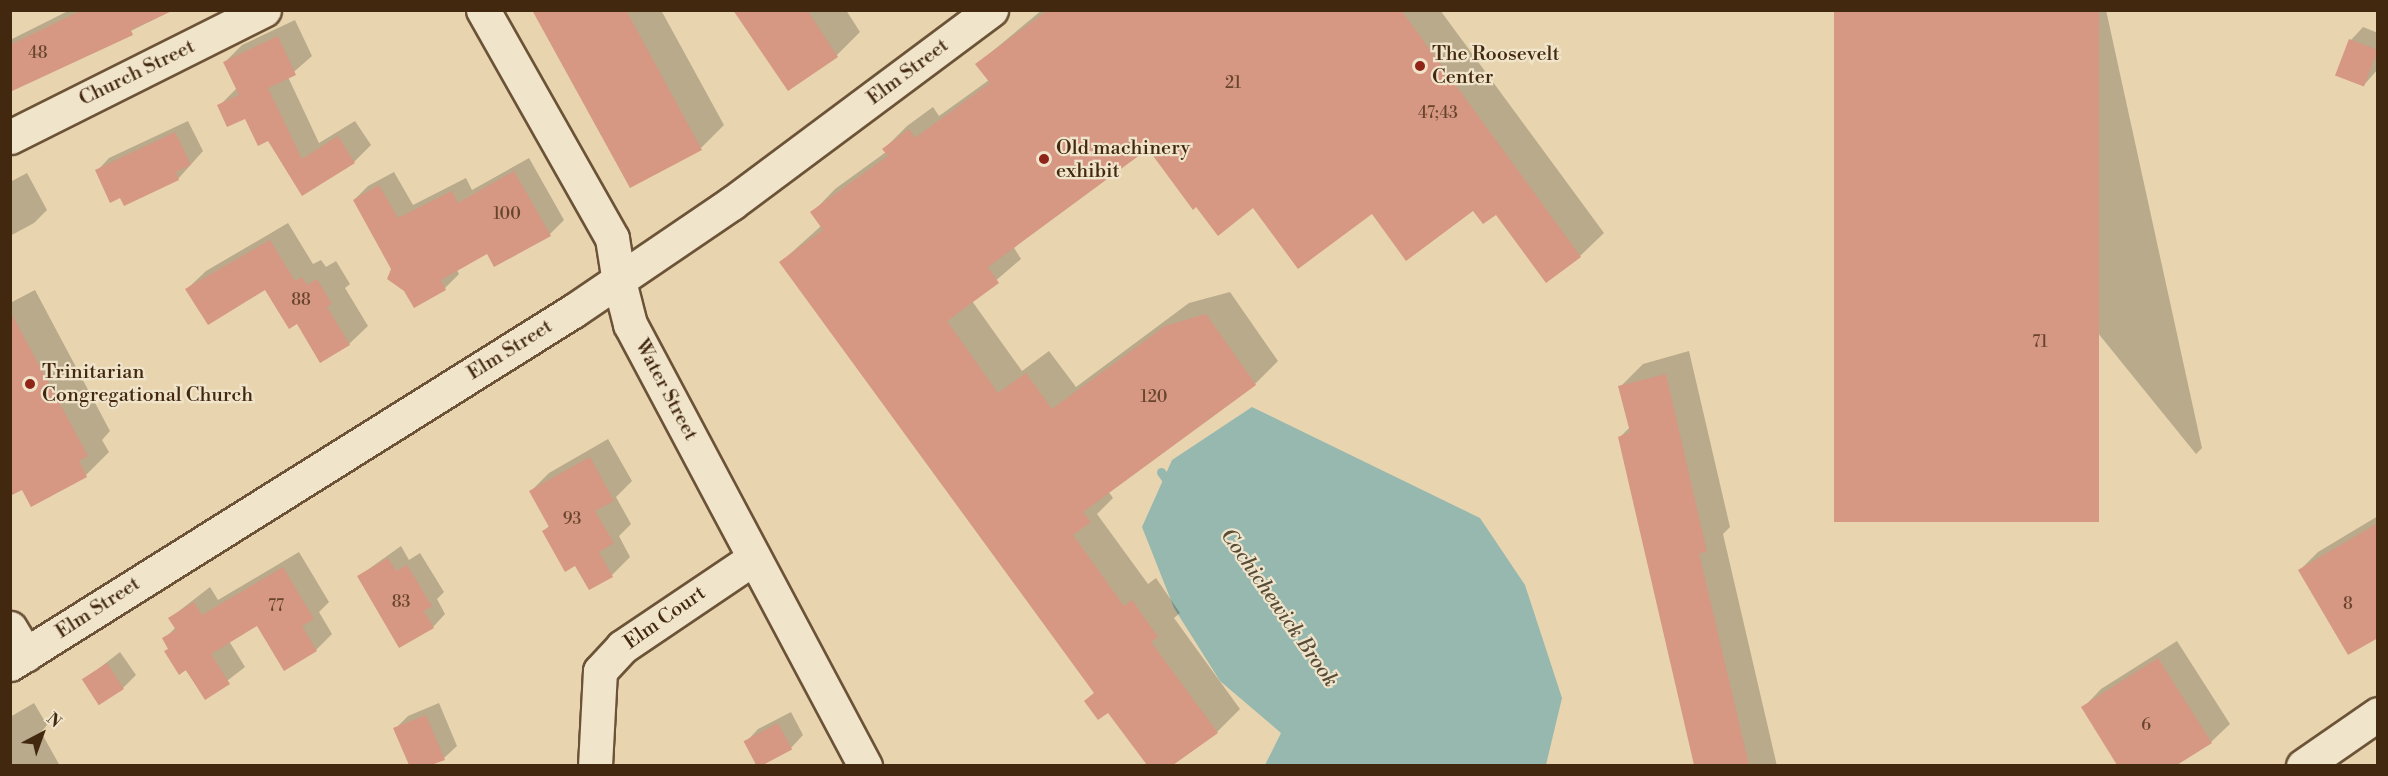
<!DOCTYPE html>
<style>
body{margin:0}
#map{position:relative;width:2388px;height:776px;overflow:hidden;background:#e8d5af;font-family:"Libre Bodoni",serif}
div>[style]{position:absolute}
.water>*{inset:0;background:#97b8af}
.shadow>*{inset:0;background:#0003}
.stream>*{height:9px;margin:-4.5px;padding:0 4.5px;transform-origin:4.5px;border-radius:4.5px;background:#97b8af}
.building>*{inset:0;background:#d69783;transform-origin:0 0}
.roads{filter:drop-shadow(2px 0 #6c5337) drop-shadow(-2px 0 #6c5337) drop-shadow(0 2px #6c5337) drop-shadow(0 -2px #6c5337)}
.street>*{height:33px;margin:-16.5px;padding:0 16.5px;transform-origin:16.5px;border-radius:16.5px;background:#f0e4cb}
.secondary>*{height:33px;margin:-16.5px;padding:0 16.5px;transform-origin:16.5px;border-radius:16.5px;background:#f0e4cb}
.dots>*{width:16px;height:16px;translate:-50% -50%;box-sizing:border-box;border:3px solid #f0e4cb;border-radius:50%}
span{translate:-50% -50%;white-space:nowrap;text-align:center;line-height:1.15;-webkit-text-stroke:4.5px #f0e4cb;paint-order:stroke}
.number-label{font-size:16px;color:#67442c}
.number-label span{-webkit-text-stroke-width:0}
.poi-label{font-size:20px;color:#42280f}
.left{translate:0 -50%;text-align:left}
.street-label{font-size:20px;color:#42280f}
.water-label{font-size:21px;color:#574c37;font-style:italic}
.frame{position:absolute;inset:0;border:12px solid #42280f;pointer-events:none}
.north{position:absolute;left:12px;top:704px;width:60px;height:60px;-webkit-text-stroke:4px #f0e4cb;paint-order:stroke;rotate:41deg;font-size:16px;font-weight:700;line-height:24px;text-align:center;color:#42280f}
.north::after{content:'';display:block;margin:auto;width:21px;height:27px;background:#42280f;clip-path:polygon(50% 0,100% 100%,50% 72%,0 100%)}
</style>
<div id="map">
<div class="water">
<i style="clip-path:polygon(1252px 407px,1480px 518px,1525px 585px,1562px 698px,1546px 765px,1265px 765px,1281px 733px,1220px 681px,1174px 608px,1142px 527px,1172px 460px)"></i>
</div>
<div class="shadow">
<i style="clip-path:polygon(70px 10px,173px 10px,16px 88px,10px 77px,10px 40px)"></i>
<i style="clip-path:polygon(533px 10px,661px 10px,724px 125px,701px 148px)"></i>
<i style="clip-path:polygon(735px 10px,846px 10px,860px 32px,837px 55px,789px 89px)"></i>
<i style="clip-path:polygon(1042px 10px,1440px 10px,1604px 233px,1580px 256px,1497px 213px,1473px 209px,1373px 212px,1254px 206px,1148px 147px,1013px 246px,1021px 259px,972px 301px,1022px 371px,1049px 351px,1076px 387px,1189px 303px,1230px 292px,1278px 361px,1255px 384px,1108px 491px,1113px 498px,1097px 514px,1148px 584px,1156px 578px,1180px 613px,1174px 618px,1240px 709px,1217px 732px,1171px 766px,1149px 766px,1108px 711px,1086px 701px,1095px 692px,781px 262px,821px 226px,812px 213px,835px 189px,886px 152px,884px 149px,907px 126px,933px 107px,939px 116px,989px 80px,977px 64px)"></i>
<i style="clip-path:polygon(1836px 10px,2106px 10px,2202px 448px,2196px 454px)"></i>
<i style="clip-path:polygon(295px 20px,312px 56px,288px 77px,319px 143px,355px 121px,371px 145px,354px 162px,302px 194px,269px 139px,246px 117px,219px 106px,237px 88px,225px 62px,242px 45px)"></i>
<i style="clip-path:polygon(2363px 27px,2378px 33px,2378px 69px,2364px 85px,2351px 40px)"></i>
<i style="clip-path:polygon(188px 121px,203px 151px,178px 179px,120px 196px,97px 171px,109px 158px)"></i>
<i style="clip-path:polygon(529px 158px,564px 220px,550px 234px,495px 265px,488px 252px,457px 270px,459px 274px,445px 288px,415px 306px,354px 200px,368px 186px,394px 172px,413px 205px,466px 178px,472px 190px)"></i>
<i style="clip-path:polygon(27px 173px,47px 210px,34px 223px,10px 236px,10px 182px)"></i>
<i style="clip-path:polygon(288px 223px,313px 264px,321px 260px,326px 267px,336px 261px,350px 284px,345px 288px,368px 326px,349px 344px,298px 322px,265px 288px,187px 289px,206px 271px)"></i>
<i style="clip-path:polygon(35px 290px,110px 431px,102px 440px,109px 452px,86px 475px,10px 489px,10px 298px,12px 302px)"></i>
<i style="clip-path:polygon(1689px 351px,1730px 527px,1723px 534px,1777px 766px,1695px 766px,1619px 438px,1630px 427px,1620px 387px,1643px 364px)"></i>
<i style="clip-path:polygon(608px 439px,632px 481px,616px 497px,631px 524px,619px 536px,630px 557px,612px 575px,576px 564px,544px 531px,550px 525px,531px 491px,549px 473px)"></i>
<i style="clip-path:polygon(2378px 516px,2378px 636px,2300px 570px,2318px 552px)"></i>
<i style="clip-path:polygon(401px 546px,409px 560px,420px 553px,444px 592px,437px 599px,445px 614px,433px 627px,359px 576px)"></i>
<i style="clip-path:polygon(299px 552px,329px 602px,319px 612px,332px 634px,316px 650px,257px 624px,229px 641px,245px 667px,205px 698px,164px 639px,176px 627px,170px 618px,210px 587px,218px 600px)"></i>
<i style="clip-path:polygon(2177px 641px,2230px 724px,2211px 742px,2174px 766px,2119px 766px,2083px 708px,2101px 689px)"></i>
<i style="clip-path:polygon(120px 652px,136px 675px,123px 688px,84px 680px)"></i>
<i style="clip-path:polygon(34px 703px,47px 725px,41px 732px,60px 766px,13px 766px,10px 761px,10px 717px)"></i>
<i style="clip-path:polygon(439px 703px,457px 746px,444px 758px,427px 766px,410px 766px,395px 729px,408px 716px)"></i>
<i style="clip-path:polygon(791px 712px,803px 735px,791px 748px,758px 765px,746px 742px,758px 729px)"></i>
</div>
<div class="stream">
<i style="left:1161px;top:472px;width:17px;rotate:54deg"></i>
</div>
<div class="building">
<i style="clip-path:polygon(82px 10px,174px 10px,131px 30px,133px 35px,10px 92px,10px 45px)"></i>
<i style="clip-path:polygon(532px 10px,626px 10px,702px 150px,630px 188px)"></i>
<i style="clip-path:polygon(733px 10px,807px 10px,838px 57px,788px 91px)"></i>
<i style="clip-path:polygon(1048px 10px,1401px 10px,1581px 257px,1546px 283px,1496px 215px,1483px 224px,1473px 211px,1406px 261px,1372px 214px,1298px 269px,1253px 208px,1218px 236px,1196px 207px,1193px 210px,1148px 149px,988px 267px,999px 283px,947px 321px,998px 393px,1026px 373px,1052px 409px,1165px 326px,1206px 314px,1256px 385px,1083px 512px,1091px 522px,1073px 535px,1124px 606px,1132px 600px,1158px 637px,1151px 642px,1218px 733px,1173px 765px,1147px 765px,1108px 713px,1098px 720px,1084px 701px,1094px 693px,779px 262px,823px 230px,810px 212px,888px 156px,882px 149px,909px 129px,915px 138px,990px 83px,975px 64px)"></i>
<i style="left:1834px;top:10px;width:265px;height:512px"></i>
<i style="clip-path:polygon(278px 36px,296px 75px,268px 88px,302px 159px,338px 136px,355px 163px,302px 196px,268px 141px,258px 146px,245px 119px,227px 127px,217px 105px,239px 95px,223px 62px)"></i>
<i style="left:2349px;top:39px;width:31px;height:39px;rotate:21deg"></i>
<i style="clip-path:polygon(175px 132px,191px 165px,176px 172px,179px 180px,124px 206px,120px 198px,110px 203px,95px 170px)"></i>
<i style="clip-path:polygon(514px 171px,551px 236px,494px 267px,487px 254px,441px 280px,446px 290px,414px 308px,404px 291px,387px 279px,391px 269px,353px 200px,379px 185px,398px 218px,452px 191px,458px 203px)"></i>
<i style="clip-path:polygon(270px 240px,295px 281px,302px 277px,307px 285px,317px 279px,332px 304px,327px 307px,350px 345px,320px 363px,297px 324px,289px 329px,265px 290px,208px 325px,185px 289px)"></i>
<i style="clip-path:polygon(10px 311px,88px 456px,79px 461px,87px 477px,31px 507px,22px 490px,10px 496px)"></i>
<i style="clip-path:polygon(1666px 374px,1707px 552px,1699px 553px,1749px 765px,1694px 765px,1618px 437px,1630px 432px,1618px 386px)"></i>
<i style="clip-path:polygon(590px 457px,614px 501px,595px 511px,614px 543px,599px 552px,613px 577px,589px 590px,575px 566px,565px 572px,542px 531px,549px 527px,529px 491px)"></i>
<i style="clip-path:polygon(2378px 523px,2378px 638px,2348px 655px,2298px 570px)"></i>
<i style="clip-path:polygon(388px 558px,396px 571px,407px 565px,432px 606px,424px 611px,434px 628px,399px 648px,357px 576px)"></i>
<i style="clip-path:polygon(283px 567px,314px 619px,302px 626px,317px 651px,284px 671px,257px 626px,211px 654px,230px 684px,205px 700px,186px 670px,179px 675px,164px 651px,168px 649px,162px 638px,176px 630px,168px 618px,194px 602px,202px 615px)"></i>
<i style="clip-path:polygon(2158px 658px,2212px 743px,2177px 765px,2117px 765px,2081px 707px)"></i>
<i style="left:107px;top:663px;width:31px;height:30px;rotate:57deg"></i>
<i style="clip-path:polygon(426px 715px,445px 760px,431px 765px,409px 765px,393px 728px)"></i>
<i style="left:778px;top:723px;width:30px;height:39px;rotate:62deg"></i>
</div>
<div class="roads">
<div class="street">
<i style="left:10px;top:137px;width:284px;rotate:-26.6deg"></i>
<i style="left:618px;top:277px;width:49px;rotate:75.7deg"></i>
<i style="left:630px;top:324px;width:501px;rotate:62deg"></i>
<i style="left:10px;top:628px;width:31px;rotate:59deg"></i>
<i style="left:595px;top:766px;width:95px;rotate:-87deg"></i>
<i style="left:600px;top:671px;width:33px;rotate:-47deg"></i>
<i style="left:622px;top:647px;width:159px;rotate:-34deg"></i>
<i style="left:2303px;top:766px;width:91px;rotate:-34.7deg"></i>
</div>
<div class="secondary">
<i style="left:483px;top:10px;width:262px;rotate:60.5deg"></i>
<i style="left:612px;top:238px;width:39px;rotate:81deg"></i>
<i style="left:10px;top:664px;width:665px;rotate:-32.09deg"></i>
<i style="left:573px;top:311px;width:192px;rotate:-34.2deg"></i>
<i style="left:732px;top:203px;width:323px;rotate:-36.7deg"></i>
</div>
</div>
<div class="dots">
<i style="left:1420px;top:66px;background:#8f2418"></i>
<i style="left:1044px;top:159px;background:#8f2418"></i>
<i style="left:30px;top:384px;background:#8f2418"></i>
</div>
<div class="number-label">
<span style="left:38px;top:53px">48</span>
<span style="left:1233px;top:83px">21</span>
<span style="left:1438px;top:113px">47;43</span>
<span style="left:507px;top:214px">100</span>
<span style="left:301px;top:300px">88</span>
<span style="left:2040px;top:342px">71</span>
<span style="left:1154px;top:397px">120</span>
<span style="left:572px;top:519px">93</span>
<span style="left:401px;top:602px">83</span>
<span style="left:2348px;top:604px">8</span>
<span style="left:276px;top:606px">77</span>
<span style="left:2146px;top:725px">6</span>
</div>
<div class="poi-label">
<span class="left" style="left:1432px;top:66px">The Roosevelt<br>Center</span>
<span class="left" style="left:1056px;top:160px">Old machinery<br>exhibit</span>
<span class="left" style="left:42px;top:384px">Trinitarian<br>Congregational Church</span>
</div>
<div class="street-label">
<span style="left:908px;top:72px;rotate:-37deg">Elm Street</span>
<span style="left:137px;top:73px;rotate:-26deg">Church Street</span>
<span style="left:510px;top:350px;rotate:-32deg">Elm Street</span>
<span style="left:666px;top:390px;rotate:62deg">Water Street</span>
<span style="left:98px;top:608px;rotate:-33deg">Elm Street</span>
<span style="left:665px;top:618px;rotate:-35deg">Elm Court</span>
</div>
<div class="water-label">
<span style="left:1279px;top:608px;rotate:55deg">Cochichewick Brook</span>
</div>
<div class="frame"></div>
<div class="north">N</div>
</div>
